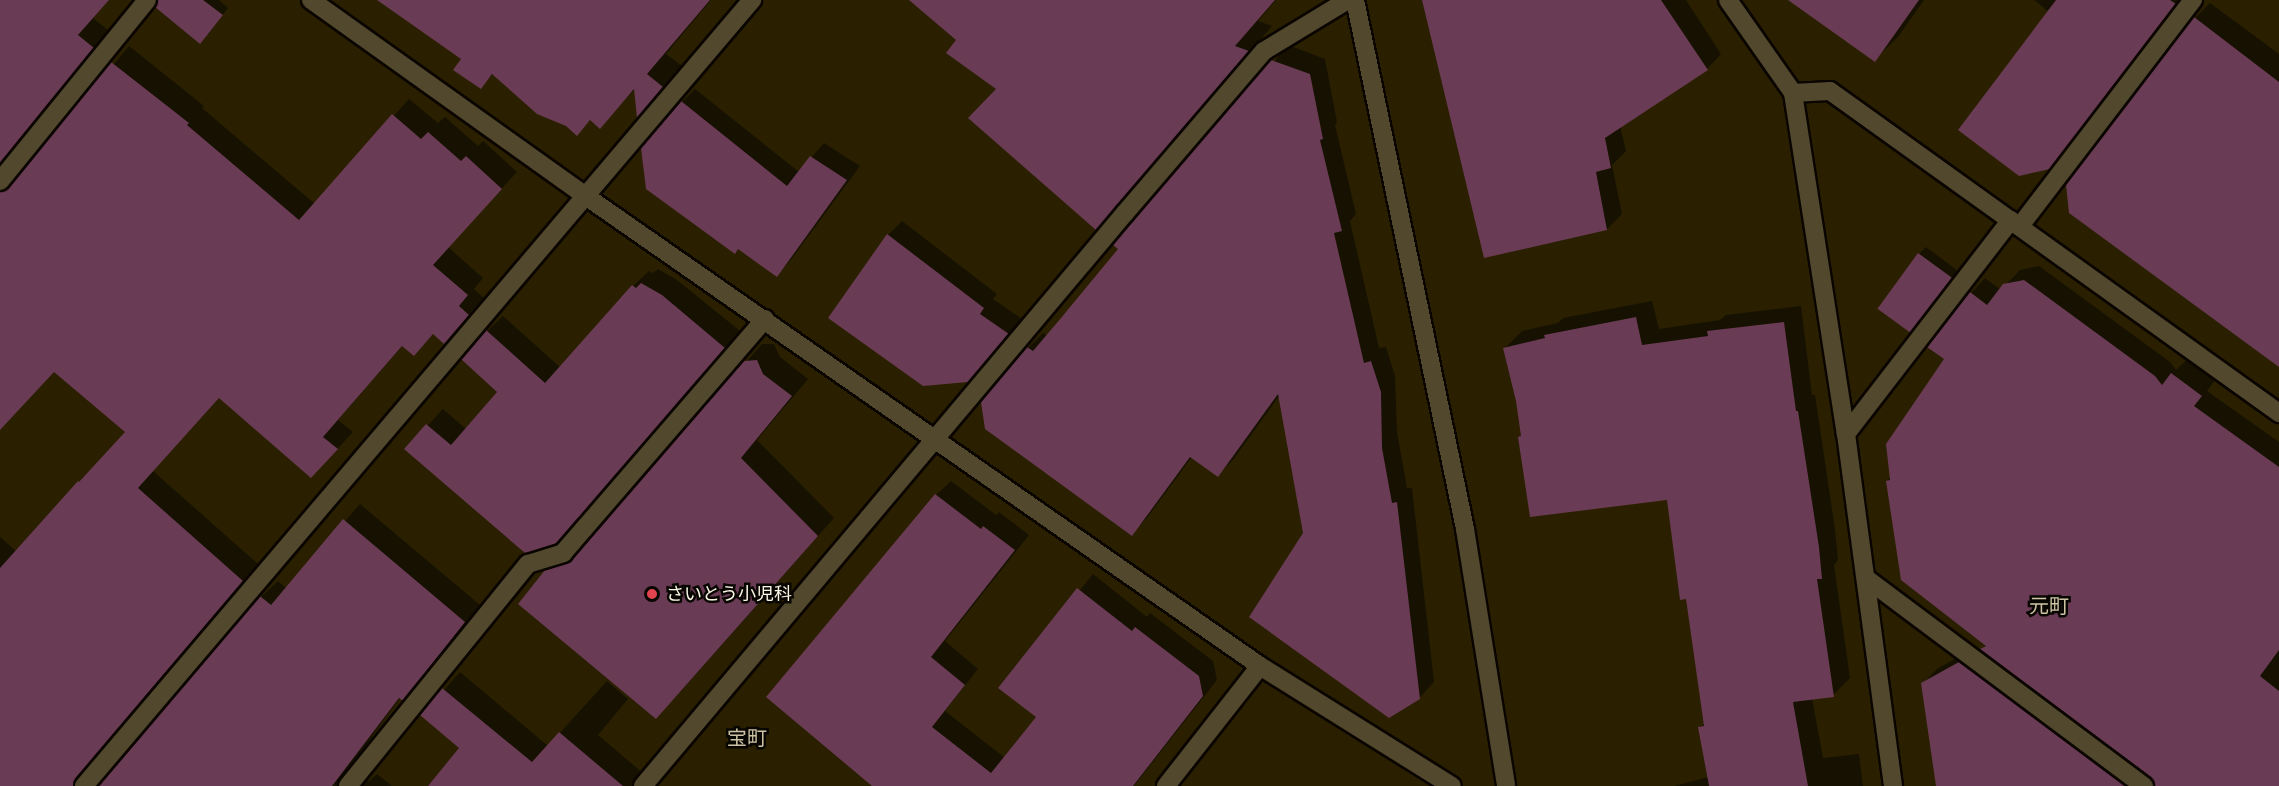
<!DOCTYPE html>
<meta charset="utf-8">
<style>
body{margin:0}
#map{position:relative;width:2279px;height:786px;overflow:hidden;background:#221a01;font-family:"Crimson Pro","Noto Sans JP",serif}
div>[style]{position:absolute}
.built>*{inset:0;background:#2a2000;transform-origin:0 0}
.shadow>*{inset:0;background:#0007}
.building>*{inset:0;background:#6a3b54;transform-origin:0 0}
.roads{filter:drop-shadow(2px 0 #0b0500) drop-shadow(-2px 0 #0b0500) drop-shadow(0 2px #0b0500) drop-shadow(0 -2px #0b0500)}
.minor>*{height:18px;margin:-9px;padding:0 9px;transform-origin:9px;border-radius:9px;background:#51482d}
.dots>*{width:16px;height:16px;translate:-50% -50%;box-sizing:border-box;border:3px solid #080601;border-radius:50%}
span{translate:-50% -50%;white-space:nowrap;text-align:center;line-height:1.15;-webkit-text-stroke:5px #080601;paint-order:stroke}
.poi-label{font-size:18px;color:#faf5e5}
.left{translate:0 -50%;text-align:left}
.neighbourhood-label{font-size:20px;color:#cdc3a4}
</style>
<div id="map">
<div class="built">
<i style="left:0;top:0;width:2279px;height:786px"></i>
</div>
<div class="shadow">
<i style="clip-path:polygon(0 0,109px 0,93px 18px,109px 31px,0 163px)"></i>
<i style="clip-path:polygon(179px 0,219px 0,228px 8px,207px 35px)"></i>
<i style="clip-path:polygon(381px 0,711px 0,666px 54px,682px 66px,638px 114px,635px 89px,600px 127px,591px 119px,577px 134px,494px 73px,480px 87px,463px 59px)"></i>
<i style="clip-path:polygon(911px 0,1276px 0,1258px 21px,1272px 26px,1121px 203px,1096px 228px,998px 88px,958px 40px)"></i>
<i style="clip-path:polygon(1431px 0,1686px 0,1721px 54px,1707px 69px,1620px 126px,1626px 151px,1612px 165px,1622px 214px,1607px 229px)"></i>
<i style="clip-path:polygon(1791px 0,1924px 0,1898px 37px,1874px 60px)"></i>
<i style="clip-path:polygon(2034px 0,2182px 0,2072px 144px,2049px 167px,2049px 12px)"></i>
<i style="clip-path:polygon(2210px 3px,2279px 54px,2279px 366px,2195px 18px)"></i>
<i style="clip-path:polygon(1288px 45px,1325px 59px,1337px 122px,1335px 125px,1356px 214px,1350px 221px,1379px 348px,1386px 347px,1395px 376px,1397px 432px,1407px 488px,1412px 488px,1434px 682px,1419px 698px,1305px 533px,1280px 395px,1233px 460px,1218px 475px,1192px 457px,1146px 519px,1131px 534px,982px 402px,1028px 348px,1043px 333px,1048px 336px)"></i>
<i style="clip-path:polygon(129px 46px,204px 106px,202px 108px,315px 204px,409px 99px,438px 123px,445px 117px,478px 146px,483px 141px,517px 172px,448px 247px,483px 278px,474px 289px,484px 298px,444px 342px,434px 333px,414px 354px,403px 345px,338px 420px,353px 432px,328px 459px,220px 397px,153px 471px,258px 564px,91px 761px,89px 774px,100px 782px,107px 779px,261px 597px,278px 581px,287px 589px,360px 504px,480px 605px,419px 682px,401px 697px,374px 733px,353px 766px,357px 778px,369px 781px,377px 774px,392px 786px,0 786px,0 537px,17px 552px,127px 432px,54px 370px,0 428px,0 237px,12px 186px)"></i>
<i style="clip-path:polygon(695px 89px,799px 172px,824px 143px,860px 166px,790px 261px,777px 275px,682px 102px)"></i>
<i style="clip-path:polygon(902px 221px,997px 294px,993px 299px,1022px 319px,968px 380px,888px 235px)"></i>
<i style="clip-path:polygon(1926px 247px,1958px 271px,1916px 324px,1919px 254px)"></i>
<i style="clip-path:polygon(2039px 266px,2170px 362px,2176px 370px,2187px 359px,2215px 380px,2207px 391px,2279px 442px,2279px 786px,1938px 786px,1922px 684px,1937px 669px,1974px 648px,2155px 783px,2152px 776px,1982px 649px,1987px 644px,1888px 481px,1946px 359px,1971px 293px,1985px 278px,2001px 290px,2020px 270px)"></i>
<i style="clip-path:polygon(658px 269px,677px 280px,740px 331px,556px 542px,406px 449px,443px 409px,466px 429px,500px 391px,487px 331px,503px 316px,561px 368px,633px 286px,649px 271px,653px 273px)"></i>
<i style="clip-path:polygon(1652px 301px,1659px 329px,1720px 320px,1726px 315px,1801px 306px,1812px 395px,1815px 395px,1835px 529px,1838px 560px,1834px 565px,1850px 678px,1833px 695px,1812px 698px,1823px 758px,1859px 754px,1863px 786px,1674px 786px,1709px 777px,1700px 728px,1705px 723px,1687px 597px,1668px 498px,1519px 438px,1523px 434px,1517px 400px,1505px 348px,1522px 331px,1558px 323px,1563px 318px)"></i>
<i style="clip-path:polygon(762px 344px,774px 344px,780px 357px,808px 379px,757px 440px,834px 518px,673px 700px,547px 572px,565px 555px,587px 545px)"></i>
<i style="clip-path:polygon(951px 481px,996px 515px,999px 512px,1029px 535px,945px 641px,978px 669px,945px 711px,1005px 758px,1038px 717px,1001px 688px,1093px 574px,1147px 617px,1150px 613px,1213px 661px,1217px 680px,1134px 786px,875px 786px,936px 495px)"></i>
<i style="clip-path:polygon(460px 672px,548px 746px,607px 681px,628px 699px,598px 735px,658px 786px,428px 786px,461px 747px,422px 715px)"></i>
</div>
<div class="building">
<i style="clip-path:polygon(0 0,109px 0,78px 35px,94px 48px,0 163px)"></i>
<i style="clip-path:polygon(158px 0,203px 0,223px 15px,200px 44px,155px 7px)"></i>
<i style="clip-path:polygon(377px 0,710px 0,647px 74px,663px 87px,637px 118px,634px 89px,600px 129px,590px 120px,577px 136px,566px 126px,537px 114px,492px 74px,481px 89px,453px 70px,461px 59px)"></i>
<i style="clip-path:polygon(909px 0,1275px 0,1235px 46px,1249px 51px,1096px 230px,968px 118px,996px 89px,946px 53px,956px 40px)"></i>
<i style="clip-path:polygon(1422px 0,1661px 0,1708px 70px,1605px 138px,1611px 168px,1596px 172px,1607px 230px,1484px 258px)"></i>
<i style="clip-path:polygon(1788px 0,1919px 0,1875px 62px)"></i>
<i style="clip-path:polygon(2056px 0,2170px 0,2176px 4px,2050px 169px,2019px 176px,1958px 130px)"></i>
<i style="clip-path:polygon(2194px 17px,2279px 82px,2279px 367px,2069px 213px,2066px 185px)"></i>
<i style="clip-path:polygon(1271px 60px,1310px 74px,1323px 139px,1320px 140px,1342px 231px,1334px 233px,1364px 363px,1371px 361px,1381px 392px,1382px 448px,1392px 503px,1397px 502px,1420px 699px,1389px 718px,1249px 617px,1303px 533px,1278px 394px,1218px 477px,1190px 457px,1132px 536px,985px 429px,981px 402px,1027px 347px,1033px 351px,1061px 318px,1118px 249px,1113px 245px)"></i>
<i style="clip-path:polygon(111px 62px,189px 123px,187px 125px,299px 220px,392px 114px,421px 139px,428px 132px,461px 161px,466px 156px,502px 189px,433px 265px,468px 295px,459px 306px,469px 315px,444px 344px,433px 334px,414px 356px,402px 346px,323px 437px,338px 449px,311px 478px,219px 398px,138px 488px,243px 581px,75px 779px,73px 786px,0 786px,0 568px,78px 481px,79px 482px,125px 432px,54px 372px,0 430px,0 192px,9px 188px)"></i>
<i style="clip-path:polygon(681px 101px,787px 186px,810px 156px,847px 180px,777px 277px,738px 249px,735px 254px,646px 189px,641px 148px)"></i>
<i style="clip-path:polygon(887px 234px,984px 308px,980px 314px,1009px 334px,968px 382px,923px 386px,828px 318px)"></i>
<i style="left:1918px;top:253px;width:42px;height:69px;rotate:36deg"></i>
<i style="clip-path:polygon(2024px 280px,2155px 376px,2162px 385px,2171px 373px,2202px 396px,2194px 406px,2279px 467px,2279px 650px,2260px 676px,2279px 691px,2279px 786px,2155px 786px,2151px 777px,1980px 649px,1986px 646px,1901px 580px,1886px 481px,1890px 480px,1886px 444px,1944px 359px,1927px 347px,1970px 292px,1987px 305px,2003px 284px)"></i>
<i style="clip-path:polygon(641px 283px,662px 295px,725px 348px,557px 543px,525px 553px,404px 449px,426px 424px,451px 445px,497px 392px,461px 359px,486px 330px,545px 383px,632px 285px,636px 288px)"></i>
<i style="clip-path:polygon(1636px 317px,1642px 345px,1708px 336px,1707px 331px,1784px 322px,1796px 411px,1798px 411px,1819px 547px,1822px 579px,1817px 579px,1834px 697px,1793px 702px,1808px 786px,1709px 786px,1698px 727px,1704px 726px,1686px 599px,1680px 600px,1667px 500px,1530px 517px,1518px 437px,1521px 436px,1516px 401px,1503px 348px,1545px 338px,1544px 335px)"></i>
<i style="clip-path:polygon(757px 360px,763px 374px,792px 396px,741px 458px,818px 536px,656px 719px,518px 604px,545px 570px,572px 560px,744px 361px)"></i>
<i style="clip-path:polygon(935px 494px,981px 529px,983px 526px,1015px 550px,931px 657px,965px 685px,932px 727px,991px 773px,1036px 717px,998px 688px,1077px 588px,1132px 631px,1135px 627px,1199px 676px,1203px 696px,1133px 786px,872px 786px,766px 697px)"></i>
<i style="clip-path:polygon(343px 519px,465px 622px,403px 701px,399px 698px,332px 786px,99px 786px,260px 596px,271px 605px)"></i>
<i style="clip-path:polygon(1959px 662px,2125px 786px,1936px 786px,1921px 683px)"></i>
<i style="clip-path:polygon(442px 688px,532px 762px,559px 732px,623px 786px,428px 786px,459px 748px,420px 715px)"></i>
</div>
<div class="roads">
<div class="minor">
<i style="left:311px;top:0;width:339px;rotate:35.5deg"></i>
<i style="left:587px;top:197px;width:820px;rotate:34.87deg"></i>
<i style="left:1260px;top:666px;width:226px;rotate:32deg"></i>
<i style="left:1355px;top:0;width:540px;rotate:78.25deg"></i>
<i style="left:1465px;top:529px;width:260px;rotate:80.9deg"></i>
<i style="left:1728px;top:0;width:113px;rotate:55deg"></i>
<i style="left:1793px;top:93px;width:345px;rotate:81.2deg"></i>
<i style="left:1793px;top:93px;width:37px;rotate:-3deg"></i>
<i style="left:1830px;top:91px;width:553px;rotate:35.65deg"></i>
<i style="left:0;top:181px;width:233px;rotate:-50.9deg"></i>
<i style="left:2020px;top:226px;width:285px;rotate:-52.6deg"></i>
<i style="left:1867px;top:579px;width:346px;rotate:36.8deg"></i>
<i style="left:84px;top:786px;width:1032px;rotate:-49.64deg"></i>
<i style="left:348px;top:786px;width:286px;rotate:-51deg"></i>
<i style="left:528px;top:564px;width:37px;rotate:-17deg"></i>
<i style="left:563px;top:553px;width:309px;rotate:-49.2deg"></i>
<i style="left:643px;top:786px;width:749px;rotate:-49.93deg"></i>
<i style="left:1125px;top:213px;width:213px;rotate:-49.4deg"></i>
<i style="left:1264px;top:51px;width:98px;rotate:-31.3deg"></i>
<i style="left:1166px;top:786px;width:152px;rotate:-51.9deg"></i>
<i style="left:1893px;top:786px;width:355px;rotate:-97.6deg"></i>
<i style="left:1846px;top:434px;width:270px;rotate:-52.4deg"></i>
</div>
</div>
<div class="dots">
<i style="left:652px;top:594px;background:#e0444e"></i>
</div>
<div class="poi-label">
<span class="left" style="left:666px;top:594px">さいとう小児科</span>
</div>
<div class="neighbourhood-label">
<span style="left:2049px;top:606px">元町</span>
<span style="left:747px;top:738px">宝町</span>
</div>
</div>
